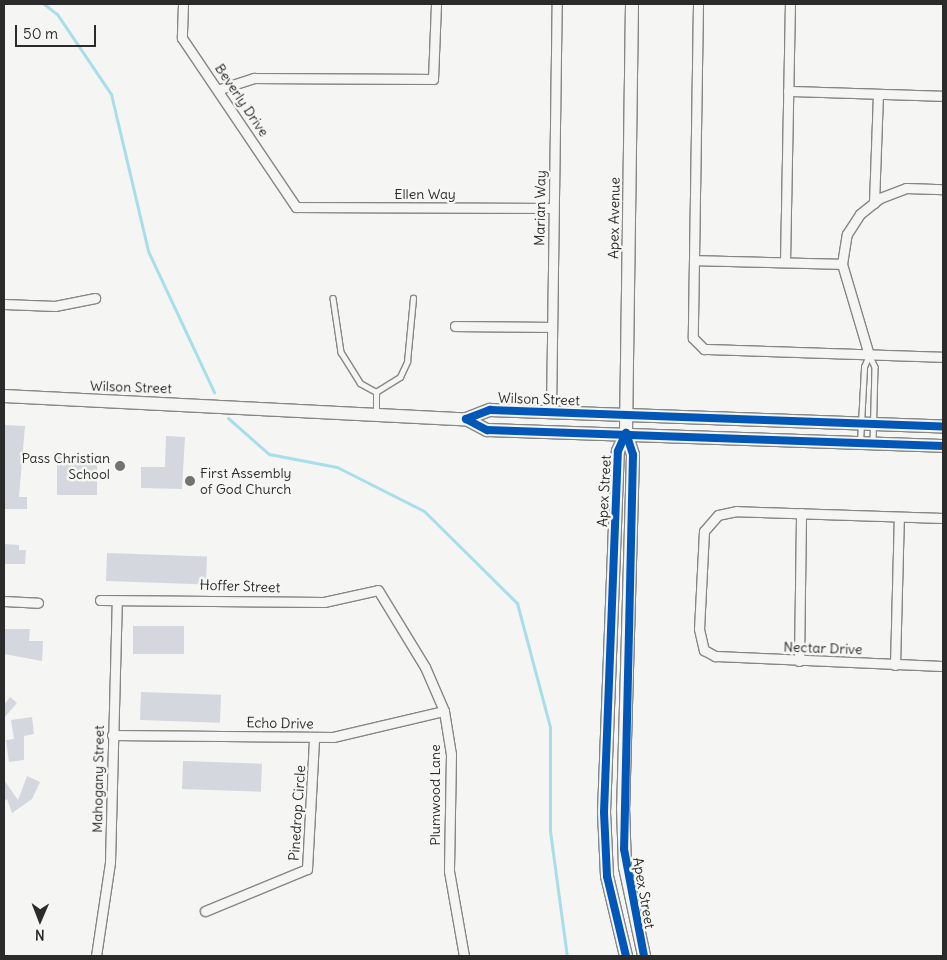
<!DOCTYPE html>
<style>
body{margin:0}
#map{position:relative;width:947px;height:960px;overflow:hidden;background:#f5f5f3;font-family:Delius,sans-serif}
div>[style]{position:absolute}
.stream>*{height:3px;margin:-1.5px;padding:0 1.5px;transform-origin:1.5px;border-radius:1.5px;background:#a8deea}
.building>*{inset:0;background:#d5d7df;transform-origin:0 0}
.roads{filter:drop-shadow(1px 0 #868685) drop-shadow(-1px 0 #868685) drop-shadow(0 1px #868685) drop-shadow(0 -1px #868685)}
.lane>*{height:4.5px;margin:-2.25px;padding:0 2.25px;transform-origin:2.25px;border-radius:2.25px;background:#f5f5f3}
.street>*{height:9px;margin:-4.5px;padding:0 4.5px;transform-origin:4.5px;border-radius:4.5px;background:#f5f5f3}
.secondary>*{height:12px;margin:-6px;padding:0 6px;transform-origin:6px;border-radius:6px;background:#f5f5f3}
.cycleway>*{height:8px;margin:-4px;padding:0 4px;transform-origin:4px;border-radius:4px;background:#0057b8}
.dots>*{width:14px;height:14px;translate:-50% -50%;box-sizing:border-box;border:2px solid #f6f6f2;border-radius:50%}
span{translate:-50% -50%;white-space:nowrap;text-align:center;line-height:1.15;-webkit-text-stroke:5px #f6f6f2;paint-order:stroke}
.street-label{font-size:14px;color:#2b2b2b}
.poi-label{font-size:14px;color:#2b2b2b}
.right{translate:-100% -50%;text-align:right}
.left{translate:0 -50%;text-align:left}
.frame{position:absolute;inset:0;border:5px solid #2b2b2b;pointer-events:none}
.north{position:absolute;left:15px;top:895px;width:50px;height:50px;-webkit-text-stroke:4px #f6f6f2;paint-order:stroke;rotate:181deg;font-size:14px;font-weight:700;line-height:20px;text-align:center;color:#2b2b2b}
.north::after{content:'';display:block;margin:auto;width:18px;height:22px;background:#2b2b2b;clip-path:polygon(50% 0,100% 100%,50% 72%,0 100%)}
.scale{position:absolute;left:15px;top:25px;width:81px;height:22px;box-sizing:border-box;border:2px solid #2b2b2b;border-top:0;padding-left:6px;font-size:15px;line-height:18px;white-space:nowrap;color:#2b2b2b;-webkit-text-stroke:4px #f6f6f2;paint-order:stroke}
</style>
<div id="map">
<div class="stream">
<i style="left:44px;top:4px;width:16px;rotate:38deg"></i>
<i style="left:57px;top:14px;width:97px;rotate:56deg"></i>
<i style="left:111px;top:94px;width:161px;rotate:76.7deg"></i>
<i style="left:148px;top:251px;width:156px;rotate:64.9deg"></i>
<i style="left:228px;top:418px;width:55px;rotate:41.3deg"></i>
<i style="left:269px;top:454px;width:69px;rotate:10.8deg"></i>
<i style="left:337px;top:467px;width:97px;rotate:26.8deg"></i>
<i style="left:424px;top:511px;width:131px;rotate:44.7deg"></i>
<i style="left:517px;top:603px;width:128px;rotate:75.1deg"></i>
<i style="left:550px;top:727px;width:104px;rotate:90deg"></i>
<i style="left:550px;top:831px;width:126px;rotate:82.3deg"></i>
</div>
<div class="building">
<i style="clip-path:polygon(4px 425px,25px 426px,19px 497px,27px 497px,27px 509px,4px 509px)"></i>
<i style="clip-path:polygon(166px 436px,185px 437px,182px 489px,141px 488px,141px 467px,165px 467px)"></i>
<i style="left:57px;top:454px;width:40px;height:41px"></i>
<i style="clip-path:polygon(4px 544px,19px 545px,19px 550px,26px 550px,25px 564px,4px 564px)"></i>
<i style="left:107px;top:553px;width:100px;height:28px;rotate:2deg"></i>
<i style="left:133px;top:626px;width:51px;height:28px"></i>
<i style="clip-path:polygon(4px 629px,30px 629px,29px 641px,43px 641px,42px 661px,4px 654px)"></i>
<i style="left:141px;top:692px;width:80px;height:28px;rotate:2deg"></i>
<i style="clip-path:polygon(10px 697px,17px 703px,4px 718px,4px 705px)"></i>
<i style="clip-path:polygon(32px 717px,34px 734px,24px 736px,24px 760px,9px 762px,6px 740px,14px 739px,11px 720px)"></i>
<i style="left:183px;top:761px;width:79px;height:28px;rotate:2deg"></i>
<i style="clip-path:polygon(27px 776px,40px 782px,32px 799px,12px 813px,7px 799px,4px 801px,4px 780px,18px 800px)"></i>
</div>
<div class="roads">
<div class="lane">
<i style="left:333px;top:298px;width:55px;rotate:81.6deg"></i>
<i style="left:341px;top:352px;width:36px;rotate:58deg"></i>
<i style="left:360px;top:383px;width:18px;rotate:29deg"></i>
<i style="left:376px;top:412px;width:20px;rotate:-90deg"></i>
<i style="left:376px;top:392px;width:28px;rotate:-32deg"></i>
<i style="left:400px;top:377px;width:17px;rotate:-65deg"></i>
<i style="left:407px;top:362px;width:64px;rotate:-84.6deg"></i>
<i style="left:860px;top:442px;width:75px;rotate:-86.9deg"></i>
<i style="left:864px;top:367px;width:13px;rotate:-67deg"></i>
<i style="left:869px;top:355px;width:13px;rotate:63deg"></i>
<i style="left:875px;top:367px;width:75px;rotate:91.5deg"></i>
</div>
<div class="street">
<i style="left:183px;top:4px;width:34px;rotate:92deg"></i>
<i style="left:182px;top:38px;width:204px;rotate:56deg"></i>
<i style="left:296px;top:207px;width:257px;rotate:0.2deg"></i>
<i style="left:698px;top:4px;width:334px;rotate:90.9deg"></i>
<i style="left:693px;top:338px;width:16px;rotate:45deg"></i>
<i style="left:704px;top:349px;width:239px;rotate:1.9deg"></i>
<i style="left:220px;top:89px;width:36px;rotate:-18deg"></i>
<i style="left:254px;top:78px;width:179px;rotate:0.3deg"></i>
<i style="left:433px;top:79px;width:75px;rotate:-87.7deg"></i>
<i style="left:788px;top:91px;width:155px;rotate:1.8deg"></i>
<i style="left:874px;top:203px;width:109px;rotate:-87.9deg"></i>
<i style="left:694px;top:260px;width:148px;rotate:1.5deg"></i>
<i style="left:785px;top:262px;width:258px;rotate:-88.9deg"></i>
<i style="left:4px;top:304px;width:51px;rotate:2.2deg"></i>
<i style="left:55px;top:306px;width:41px;rotate:-11.3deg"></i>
<i style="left:455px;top:326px;width:97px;rotate:0.6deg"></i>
<i style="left:869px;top:355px;width:95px;rotate:-106.5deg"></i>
<i style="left:842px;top:264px;width:30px;rotate:-81deg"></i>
<i style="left:847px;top:234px;width:24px;rotate:-57deg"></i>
<i style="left:860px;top:214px;width:26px;rotate:-39deg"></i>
<i style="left:880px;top:198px;width:28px;rotate:-21deg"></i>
<i style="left:906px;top:188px;width:37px;rotate:2deg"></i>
<i style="left:551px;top:412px;width:408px;rotate:-89.2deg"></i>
<i style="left:943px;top:518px;width:206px;rotate:-178.1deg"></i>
<i style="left:737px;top:511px;width:19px;rotate:168deg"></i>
<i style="left:718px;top:515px;width:21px;rotate:131deg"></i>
<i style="left:704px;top:531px;width:98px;rotate:92.9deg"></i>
<i style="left:699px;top:629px;width:22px;rotate:77deg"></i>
<i style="left:704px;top:650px;width:13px;rotate:29deg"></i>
<i style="left:715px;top:656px;width:228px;rotate:2.5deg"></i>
<i style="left:100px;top:600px;width:224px;rotate:0.5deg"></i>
<i style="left:324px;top:602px;width:55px;rotate:-12.5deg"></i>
<i style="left:378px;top:590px;width:90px;rotate:58.6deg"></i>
<i style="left:425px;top:667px;width:48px;rotate:66.6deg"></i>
<i style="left:444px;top:711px;width:44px;rotate:80.8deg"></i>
<i style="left:451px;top:754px;width:117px;rotate:91deg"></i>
<i style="left:449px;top:871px;width:86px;rotate:80deg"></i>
<i style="left:4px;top:601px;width:34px;rotate:3deg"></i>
<i style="left:799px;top:661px;width:148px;rotate:-89.2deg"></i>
<i style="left:895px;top:665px;width:148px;rotate:-88.5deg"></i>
<i style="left:112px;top:735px;width:221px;rotate:0.5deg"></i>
<i style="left:333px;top:737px;width:114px;rotate:-13.2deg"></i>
<i style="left:205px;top:911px;width:110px;rotate:-22.4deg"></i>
<i style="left:307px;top:869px;width:131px;rotate:-86.9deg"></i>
<i style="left:96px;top:956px;width:95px;rotate:-81.5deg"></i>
<i style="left:110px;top:862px;width:261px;rotate:-88.5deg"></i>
</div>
<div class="secondary">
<i style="left:632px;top:4px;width:429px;rotate:90.8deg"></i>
<i style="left:626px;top:433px;width:23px;rotate:72deg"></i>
<i style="left:633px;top:455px;width:352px;rotate:91.6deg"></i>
<i style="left:623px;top:807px;width:60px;rotate:88.1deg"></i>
<i style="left:625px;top:867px;width:91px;rotate:77.9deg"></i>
<i style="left:4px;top:396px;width:463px;rotate:2.9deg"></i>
<i style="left:466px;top:419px;width:24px;rotate:28deg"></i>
<i style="left:487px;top:430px;width:456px;rotate:2deg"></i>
<i style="left:466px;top:419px;width:26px;rotate:-21deg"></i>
<i style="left:490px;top:410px;width:453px;rotate:2.1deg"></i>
<i style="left:626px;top:956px;width:82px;rotate:-103.4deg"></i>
<i style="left:607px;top:876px;width:64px;rotate:-92.7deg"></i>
<i style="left:604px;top:812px;width:361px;rotate:-87.8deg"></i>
<i style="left:618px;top:451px;width:20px;rotate:-66deg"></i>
</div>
</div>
<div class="cycleway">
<i style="left:466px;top:419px;width:24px;rotate:28deg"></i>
<i style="left:487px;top:430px;width:456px;rotate:2deg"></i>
<i style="left:466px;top:419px;width:26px;rotate:-21deg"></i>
<i style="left:490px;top:410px;width:453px;rotate:2.1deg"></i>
<i style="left:626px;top:433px;width:23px;rotate:72deg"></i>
<i style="left:633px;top:455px;width:394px;rotate:91.3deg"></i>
<i style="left:624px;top:849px;width:109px;rotate:79.4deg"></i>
<i style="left:626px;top:956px;width:82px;rotate:-103.4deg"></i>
<i style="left:607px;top:876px;width:64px;rotate:-92.7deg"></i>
<i style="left:604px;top:812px;width:361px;rotate:-87.8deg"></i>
<i style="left:618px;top:451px;width:20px;rotate:-66deg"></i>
</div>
<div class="dots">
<i style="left:120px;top:466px;background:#727271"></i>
<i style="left:190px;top:481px;background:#727271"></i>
</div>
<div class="street-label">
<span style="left:242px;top:100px;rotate:56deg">Beverly Drive</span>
<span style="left:425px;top:194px">Ellen Way</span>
<span style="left:540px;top:208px;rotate:-89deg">Marian Way</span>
<span style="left:614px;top:218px;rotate:-89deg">Apex Avenue</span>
<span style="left:131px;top:387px;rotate:2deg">Wilson Street</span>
<span style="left:539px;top:399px;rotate:2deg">Wilson Street</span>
<span style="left:604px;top:491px;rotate:-87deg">Apex Street</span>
<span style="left:240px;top:586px;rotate:2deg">Hoffer Street</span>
<span style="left:823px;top:648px;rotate:2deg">Nectar Drive</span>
<span style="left:280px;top:723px;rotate:1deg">Echo Drive</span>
<span style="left:98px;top:779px;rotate:-89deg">Mahogany Street</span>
<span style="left:435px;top:795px;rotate:-90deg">Plumwood Lane</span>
<span style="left:297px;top:813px;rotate:-86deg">Pinedrop Circle</span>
<span style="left:644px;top:893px;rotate:80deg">Apex Street</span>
</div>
<div class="poi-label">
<span class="right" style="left:110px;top:466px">Pass Christian<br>School</span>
<span class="left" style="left:200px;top:481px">First Assembly<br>of God Church</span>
</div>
<div class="frame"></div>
<div class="north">N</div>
<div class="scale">50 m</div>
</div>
